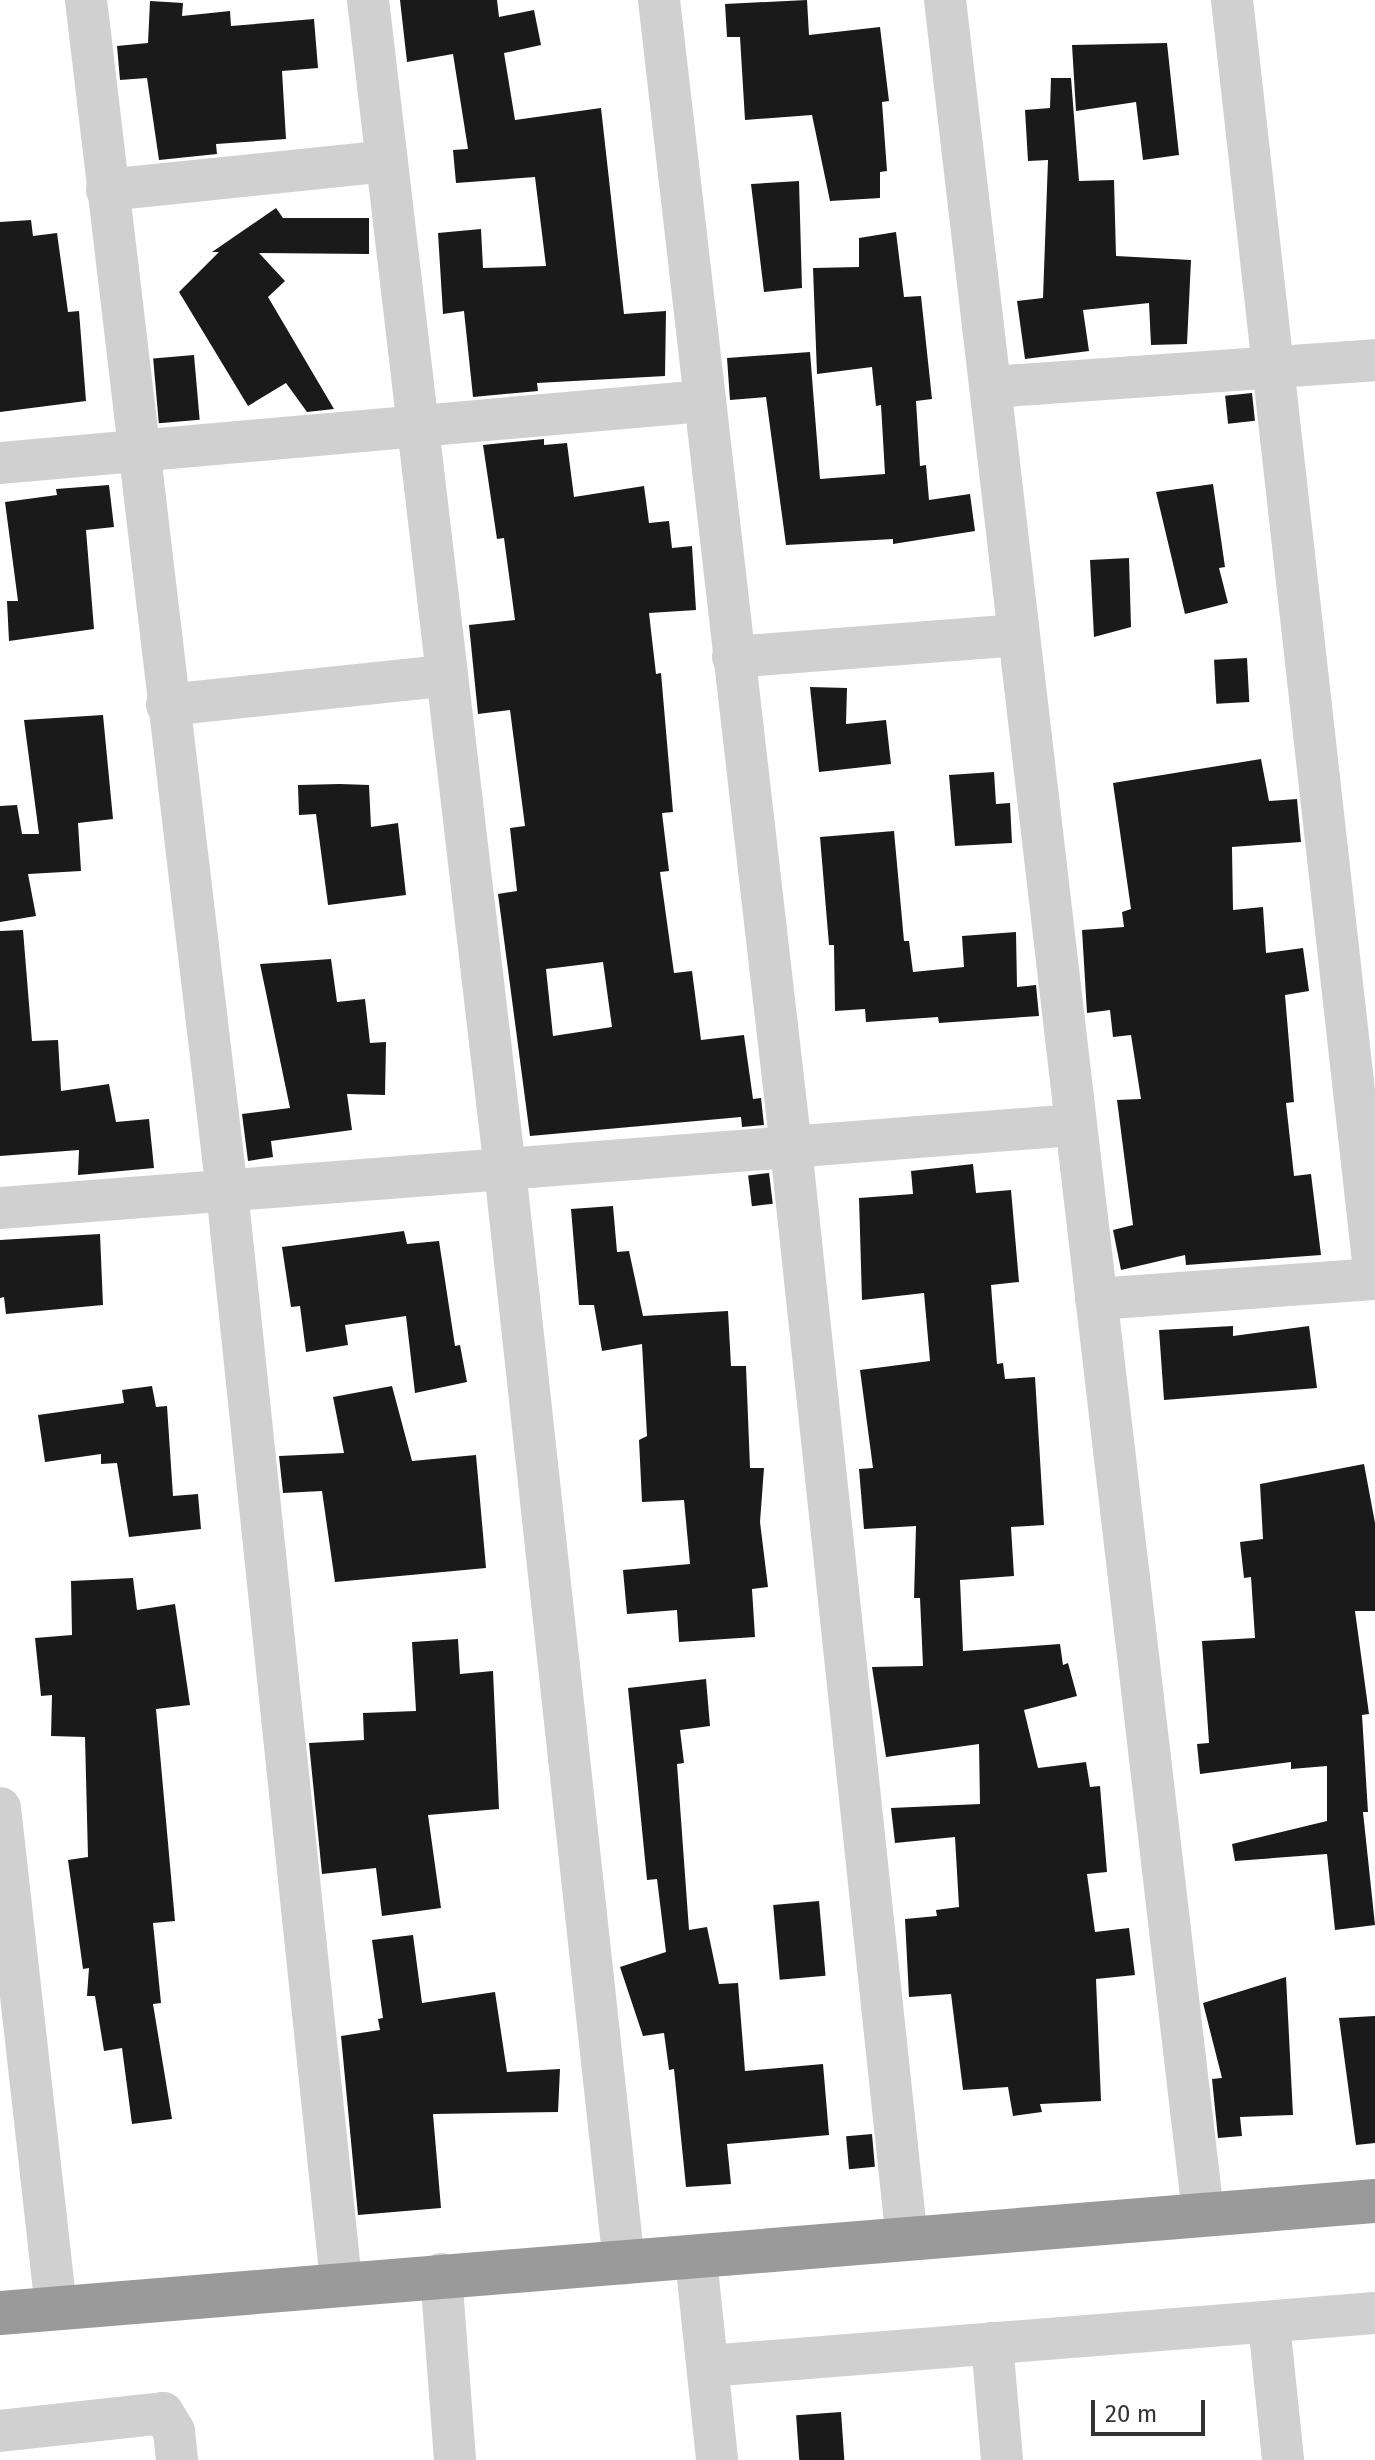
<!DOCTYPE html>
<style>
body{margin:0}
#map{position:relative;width:1375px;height:2460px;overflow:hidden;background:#fff;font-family:"Fira Sans",sans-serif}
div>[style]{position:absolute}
.building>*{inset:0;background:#1a1a1a;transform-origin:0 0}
.minor>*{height:42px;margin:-21px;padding:0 21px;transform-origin:21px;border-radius:21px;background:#d0d0d0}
.highway>*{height:44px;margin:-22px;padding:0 22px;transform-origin:22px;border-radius:22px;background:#9a9a9a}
span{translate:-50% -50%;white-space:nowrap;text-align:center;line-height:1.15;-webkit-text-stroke:8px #fff;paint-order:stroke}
.scale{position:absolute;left:1091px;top:2400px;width:114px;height:36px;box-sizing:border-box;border:4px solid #333;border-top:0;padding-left:10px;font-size:24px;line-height:28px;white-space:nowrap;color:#333;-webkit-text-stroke:6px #fff;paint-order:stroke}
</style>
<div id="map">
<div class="building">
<i style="clip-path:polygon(400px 0,497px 0,499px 17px,534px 10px,541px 45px,504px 53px,515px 120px,601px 108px,624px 314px,666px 311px,665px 376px,537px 383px,538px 391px,473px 397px,464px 311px,443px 314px,438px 233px,481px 229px,483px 268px,546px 266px,535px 177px,456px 183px,453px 150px,468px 149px,453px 54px,407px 62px)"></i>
<i style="clip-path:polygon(807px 0,809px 35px,880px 27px,889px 101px,882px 102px,887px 171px,880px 172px,880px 198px,830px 201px,812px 115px,745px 120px,740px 37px,727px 37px,725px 4px)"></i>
<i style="clip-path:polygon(150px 1px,183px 3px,182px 16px,230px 11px,231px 26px,314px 19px,318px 68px,282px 71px,286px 139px,216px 144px,217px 154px,159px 160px,147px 78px,120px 80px,117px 46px,148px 43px)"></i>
<i style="clip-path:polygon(1167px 43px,1179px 155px,1143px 160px,1136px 102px,1076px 111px,1072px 45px)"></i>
<i style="clip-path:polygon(1051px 78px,1071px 78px,1079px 181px,1114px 180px,1116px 256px,1191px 260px,1187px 344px,1151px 345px,1149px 303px,1083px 310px,1089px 351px,1025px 359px,1017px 301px,1043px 298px,1048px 160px,1028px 161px,1025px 110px,1050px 108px)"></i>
<i style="clip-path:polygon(799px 181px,802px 288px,764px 292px,751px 184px)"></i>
<i style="clip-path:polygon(276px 208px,283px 218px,369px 218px,369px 254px,259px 253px,285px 281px,268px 297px,334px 409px,307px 412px,286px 383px,248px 406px,179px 292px,219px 252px,212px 252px)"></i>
<i style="clip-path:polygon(31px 220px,33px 236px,57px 233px,68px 312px,79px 311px,86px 401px,0 412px,0 222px)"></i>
<i style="clip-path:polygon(896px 232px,904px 297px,921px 296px,932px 399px,916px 401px,920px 466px,926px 465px,929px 500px,970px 494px,975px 531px,893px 544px,893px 539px,786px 545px,766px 397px,730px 400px,727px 358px,810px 352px,820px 479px,885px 474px,881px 405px,876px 406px,872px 367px,817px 374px,813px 268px,859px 267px,859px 238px)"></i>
<i style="left:194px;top:355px;width:65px;height:41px;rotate:85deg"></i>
<i style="left:1252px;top:393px;width:28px;height:27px;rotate:84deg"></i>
<i style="clip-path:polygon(evenodd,544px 439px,544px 445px,567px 443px,574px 497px,644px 486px,649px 523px,669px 521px,672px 548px,692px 546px,696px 610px,649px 613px,656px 674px,661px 673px,673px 812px,662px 813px,669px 871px,660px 872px,674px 973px,692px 971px,701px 1040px,744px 1035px,753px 1099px,761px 1098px,764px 1125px,742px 1127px,741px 1117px,530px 1136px,498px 894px,517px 891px,510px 828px,525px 826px,510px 710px,478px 714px,469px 625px,515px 620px,504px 538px,497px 539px,483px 445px,544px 439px,603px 962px,612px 1027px,553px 1036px,546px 969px,603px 962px)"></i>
<i style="clip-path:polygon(1213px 484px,1225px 567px,1219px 568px,1228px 603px,1185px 614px,1156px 492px)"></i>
<i style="clip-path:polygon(109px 485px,114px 527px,86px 530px,94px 629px,9px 641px,7px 601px,18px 601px,5px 502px,57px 495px,56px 489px)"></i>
<i style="clip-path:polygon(1129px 558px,1131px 627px,1094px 637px,1090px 560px)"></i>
<i style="left:1247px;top:658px;width:44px;height:33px;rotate:87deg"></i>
<i style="clip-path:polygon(810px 687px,847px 688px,846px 724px,886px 720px,891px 764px,819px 772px)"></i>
<i style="clip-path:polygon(103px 715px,113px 819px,78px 823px,81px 871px,28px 874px,36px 916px,0 922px,0 806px,17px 805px,22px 834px,39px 834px,24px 720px)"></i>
<i style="clip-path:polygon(1261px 759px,1269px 801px,1297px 799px,1301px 842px,1232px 847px,1233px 910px,1263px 907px,1266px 953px,1303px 948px,1309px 991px,1285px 995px,1294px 1102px,1286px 1103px,1294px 1176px,1311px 1174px,1321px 1255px,1186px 1265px,1185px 1255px,1121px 1270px,1113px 1230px,1133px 1225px,1117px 1100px,1141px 1099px,1131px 1035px,1113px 1037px,1110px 1010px,1087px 1013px,1082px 930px,1124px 927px,1122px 912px,1131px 909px,1113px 783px)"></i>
<i style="clip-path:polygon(994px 772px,996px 804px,1010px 803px,1012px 843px,955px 846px,949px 775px)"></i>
<i style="clip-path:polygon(340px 784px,369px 785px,371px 827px,398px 823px,406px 895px,328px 905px,316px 814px,299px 815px,298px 785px)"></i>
<i style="clip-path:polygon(894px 831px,904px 941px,909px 941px,913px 972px,964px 967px,962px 936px,1016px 932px,1017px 987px,1036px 985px,1039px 1016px,939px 1023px,938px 1017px,866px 1022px,865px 1009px,835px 1011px,834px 945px,829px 945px,820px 837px)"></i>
<i style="clip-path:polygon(23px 930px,32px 1041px,58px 1040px,61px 1091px,109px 1084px,116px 1122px,149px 1119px,154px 1168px,78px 1175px,79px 1150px,0 1156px,0 931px)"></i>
<i style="clip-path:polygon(331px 959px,337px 1002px,365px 999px,370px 1043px,386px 1042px,385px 1095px,347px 1094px,352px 1130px,271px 1141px,273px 1157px,248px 1161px,242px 1114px,290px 1108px,260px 964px)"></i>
<i style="clip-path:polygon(973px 1164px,976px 1193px,1011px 1190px,1019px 1282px,991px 1285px,997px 1364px,1003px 1363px,1005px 1379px,1035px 1377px,1044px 1525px,1011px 1527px,1014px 1576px,960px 1580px,963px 1651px,1060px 1644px,1063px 1665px,1068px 1663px,1077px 1696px,1024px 1710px,1038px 1768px,1086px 1762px,1090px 1787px,1100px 1786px,1107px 1872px,1087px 1874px,1095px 1932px,1129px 1928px,1135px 1975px,1096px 1979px,1101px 2101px,1040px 2104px,1042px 2112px,1013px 2116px,1008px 2087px,963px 2090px,951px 1994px,909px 1997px,905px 1919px,937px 1916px,936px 1910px,959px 1907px,955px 1837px,895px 1843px,891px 1808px,980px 1804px,979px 1744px,886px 1757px,872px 1667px,923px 1666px,920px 1598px,914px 1598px,916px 1526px,864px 1529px,859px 1469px,873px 1468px,860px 1370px,930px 1361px,924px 1293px,862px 1300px,859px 1198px,913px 1194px,911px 1171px)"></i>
<i style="left:769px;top:1173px;width:31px;height:21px;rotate:83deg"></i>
<i style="clip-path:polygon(613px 1206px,617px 1252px,629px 1251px,643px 1316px,728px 1311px,731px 1366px,746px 1366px,750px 1468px,764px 1468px,760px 1522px,768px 1587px,752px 1589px,755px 1637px,679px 1642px,677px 1610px,627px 1614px,623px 1570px,690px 1564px,684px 1500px,642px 1502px,639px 1440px,647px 1436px,642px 1344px,602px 1351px,594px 1305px,579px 1305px,571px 1209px)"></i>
<i style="clip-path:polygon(404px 1231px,407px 1244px,439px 1241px,455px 1346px,460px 1345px,467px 1382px,415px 1393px,406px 1316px,345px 1325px,348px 1345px,306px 1352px,300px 1306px,291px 1307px,282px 1247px)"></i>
<i style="clip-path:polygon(100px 1234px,103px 1305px,6px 1314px,4px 1297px,0 1298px,0 1240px)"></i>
<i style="clip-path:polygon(1233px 1326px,1233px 1336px,1309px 1326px,1317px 1388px,1164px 1400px,1159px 1330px)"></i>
<i style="clip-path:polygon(152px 1386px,156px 1407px,167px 1406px,173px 1496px,198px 1494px,201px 1529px,129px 1537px,117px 1463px,101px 1464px,101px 1454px,45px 1462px,38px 1415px,124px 1403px,122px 1390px)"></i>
<i style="clip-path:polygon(392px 1386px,412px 1461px,476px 1455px,486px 1568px,335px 1582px,322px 1491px,283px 1493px,279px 1456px,344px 1453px,333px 1397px)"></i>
<i style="clip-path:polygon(1364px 1464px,1375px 1523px,1375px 1611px,1355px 1611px,1369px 1714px,1362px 1715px,1368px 1812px,1363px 1812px,1375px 1925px,1335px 1930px,1327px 1854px,1235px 1861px,1232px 1844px,1327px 1821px,1327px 1766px,1291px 1769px,1291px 1762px,1200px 1774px,1197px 1744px,1209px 1743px,1202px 1641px,1255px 1638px,1251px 1577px,1244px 1578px,1240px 1542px,1263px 1539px,1260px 1484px)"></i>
<i style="clip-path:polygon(133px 1578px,137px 1610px,175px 1604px,190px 1705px,156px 1709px,175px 1921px,153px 1923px,161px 2003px,153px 2004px,172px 2119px,132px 2124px,122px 2048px,104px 2051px,95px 1996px,87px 1996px,89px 1968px,83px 1969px,68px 1860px,88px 1857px,85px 1737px,51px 1736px,52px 1695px,41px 1696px,35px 1638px,72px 1635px,71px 1581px)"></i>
<i style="clip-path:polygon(458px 1639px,460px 1674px,493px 1671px,499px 1809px,428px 1815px,441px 1908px,382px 1916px,376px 1868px,322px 1874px,309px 1743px,364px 1740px,363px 1713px,416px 1711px,412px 1642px)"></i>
<i style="clip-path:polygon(706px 1679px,710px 1726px,680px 1730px,684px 1763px,677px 1764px,689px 1930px,707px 1927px,719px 1984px,738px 1983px,745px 2071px,823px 2064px,829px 2135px,727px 2144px,731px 2184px,686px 2187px,674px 2069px,669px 2070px,664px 2033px,643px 2036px,620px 1967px,666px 1952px,657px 1879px,647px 1880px,628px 1688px)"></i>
<i style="left:819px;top:1901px;width:75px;height:46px;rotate:85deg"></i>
<i style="clip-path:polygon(413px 1935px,422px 2003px,495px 1992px,507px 2072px,560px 2069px,558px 2112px,433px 2114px,441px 2208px,358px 2215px,341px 2036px,380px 2030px,378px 2019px,383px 2018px,372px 1940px)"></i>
<i style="clip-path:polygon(1286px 1977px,1293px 2115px,1240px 2117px,1242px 2136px,1218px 2138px,1212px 2079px,1222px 2078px,1203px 2003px)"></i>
<i style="clip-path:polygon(1375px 2016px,1375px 2143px,1356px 2145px,1339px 2018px)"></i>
<i style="left:872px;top:2134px;width:33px;height:26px;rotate:85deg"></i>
<i style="left:841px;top:2412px;width:48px;height:45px;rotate:86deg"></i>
</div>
<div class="minor">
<i style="left:86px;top:0;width:1199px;rotate:83.25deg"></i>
<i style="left:227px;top:1191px;width:1097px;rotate:84.03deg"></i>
<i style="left:368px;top:0;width:1178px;rotate:83.32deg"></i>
<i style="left:505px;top:1170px;width:1100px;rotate:83.79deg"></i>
<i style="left:659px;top:0;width:1156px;rotate:83.44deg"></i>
<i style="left:791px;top:1148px;width:1098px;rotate:83.94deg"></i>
<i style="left:945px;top:0;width:2228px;rotate:83.35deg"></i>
<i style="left:1232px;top:0;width:1287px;rotate:83.62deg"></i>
<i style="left:107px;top:190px;width:281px;rotate:-5.9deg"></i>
<i style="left:991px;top:387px;width:385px;rotate:-4deg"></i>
<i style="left:0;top:463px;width:706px;rotate:-5.04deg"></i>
<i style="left:733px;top:657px;width:286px;rotate:-4.4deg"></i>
<i style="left:167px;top:705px;width:280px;rotate:-6deg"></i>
<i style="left:0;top:1208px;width:1077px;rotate:-4.42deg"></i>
<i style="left:1096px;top:1299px;width:280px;rotate:-4.1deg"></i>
<i style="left:0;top:1808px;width:503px;rotate:83.61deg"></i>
<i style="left:696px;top:2259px;width:202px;rotate:84deg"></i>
<i style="left:441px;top:2274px;width:187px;rotate:85.7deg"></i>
<i style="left:1269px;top:2324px;width:137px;rotate:84.1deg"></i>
<i style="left:992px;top:2343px;width:117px;rotate:85.1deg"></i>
<i style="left:708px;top:2366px;width:669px;rotate:-4.54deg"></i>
<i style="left:0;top:2431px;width:164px;rotate:-6.3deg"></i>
<i style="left:163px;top:2413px;width:21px;rotate:59deg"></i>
<i style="left:174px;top:2431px;width:29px;rotate:84deg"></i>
</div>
<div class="highway">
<i style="left:0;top:2313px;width:1380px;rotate:-4.66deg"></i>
</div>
<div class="scale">20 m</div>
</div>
